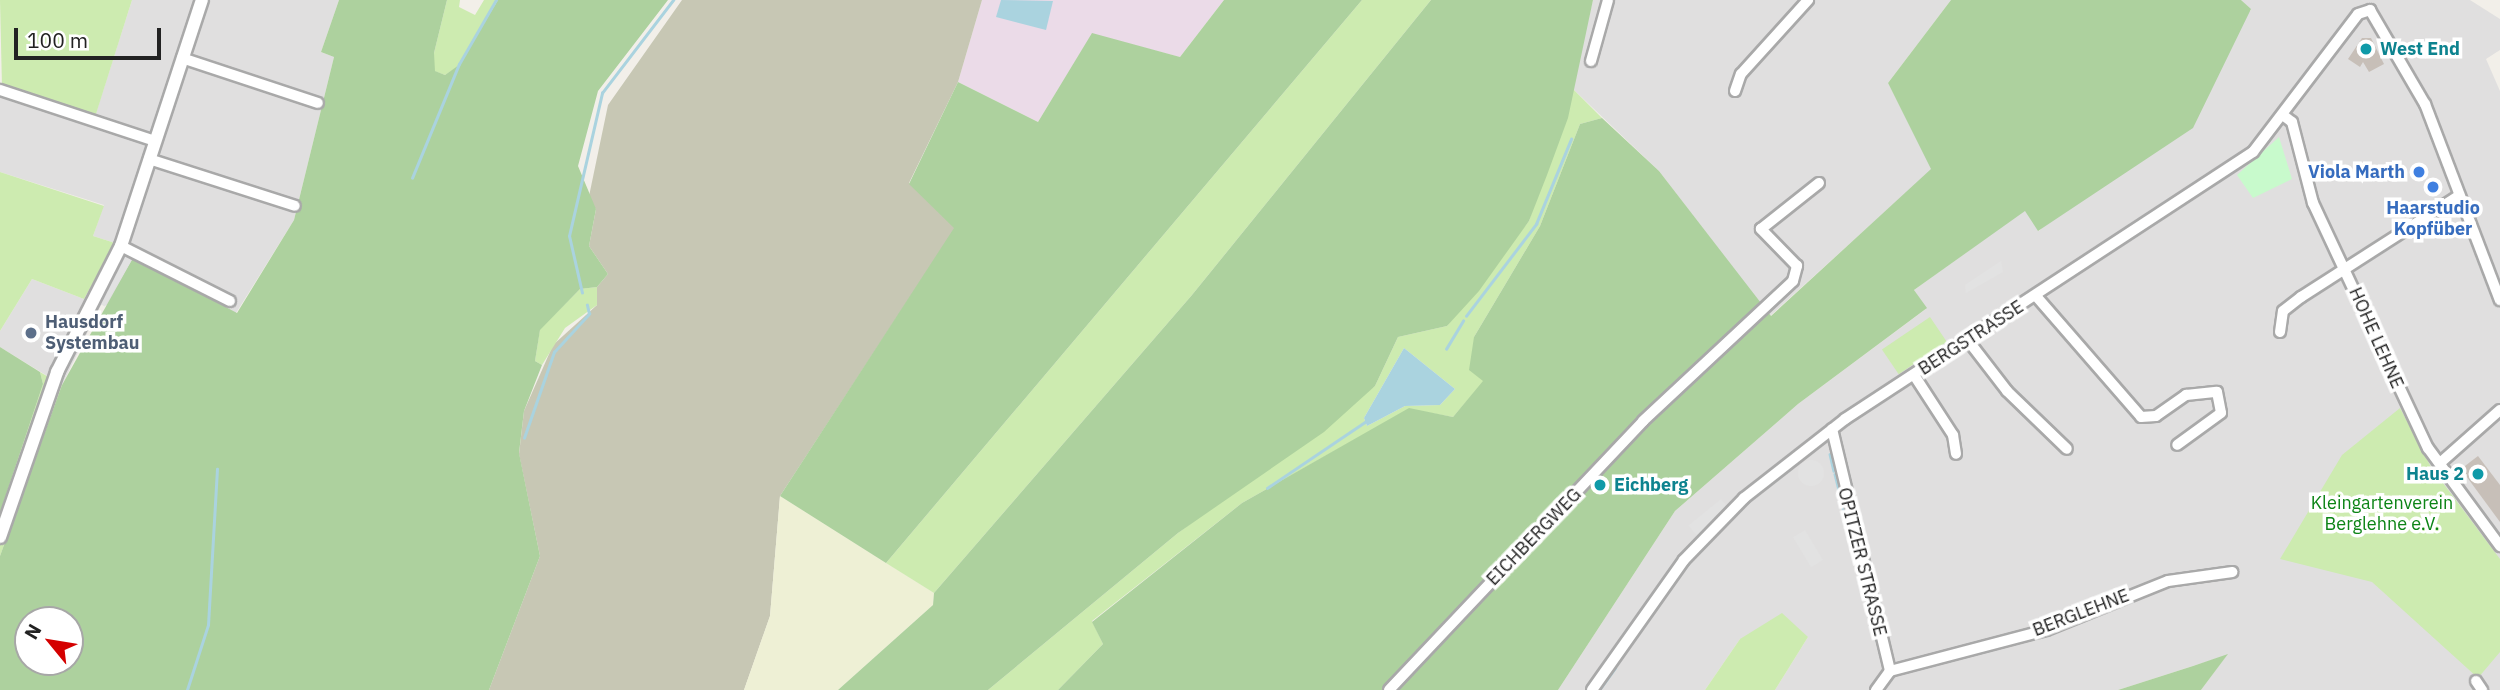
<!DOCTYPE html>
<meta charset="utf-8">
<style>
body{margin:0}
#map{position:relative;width:2500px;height:690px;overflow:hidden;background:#f2efe9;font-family:"IBM Plex Sans",sans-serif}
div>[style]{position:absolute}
.residential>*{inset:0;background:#e0dfdf}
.industrial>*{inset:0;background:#ebdbe8}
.construction>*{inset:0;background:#c7c7b4}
.farmland>*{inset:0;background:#eef0d5}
.grass>*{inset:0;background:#cdebb0;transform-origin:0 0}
.forest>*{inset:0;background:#add19e}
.park>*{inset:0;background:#c8facc}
.parking>*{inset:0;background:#e2e2e2;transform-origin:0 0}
.round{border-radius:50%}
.water>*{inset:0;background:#aad3df}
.stream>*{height:2.5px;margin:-1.25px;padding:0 1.25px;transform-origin:1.25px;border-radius:1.25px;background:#aad3df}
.building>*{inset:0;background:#c7bfb8}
.roads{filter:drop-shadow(2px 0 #a9a9a9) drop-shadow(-2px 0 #a9a9a9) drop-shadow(0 2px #a9a9a9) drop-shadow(0 -2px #a9a9a9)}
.minor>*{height:10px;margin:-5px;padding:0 5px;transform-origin:5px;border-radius:5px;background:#fff}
.tertiary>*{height:12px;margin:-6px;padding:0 6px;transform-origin:6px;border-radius:6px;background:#fff}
.dots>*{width:19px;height:19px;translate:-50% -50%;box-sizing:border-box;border:4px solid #fff;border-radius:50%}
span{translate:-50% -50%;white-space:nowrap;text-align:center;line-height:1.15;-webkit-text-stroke:7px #fff;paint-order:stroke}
.culture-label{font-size:18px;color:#0d838f;font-weight:700}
.left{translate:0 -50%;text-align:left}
.right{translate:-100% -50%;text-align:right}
.shop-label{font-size:18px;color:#366cbe;font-weight:700}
.service-label{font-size:18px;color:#4e5e75;font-weight:700}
.street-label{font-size:18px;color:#222}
.park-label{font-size:18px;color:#0c8416}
.north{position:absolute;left:14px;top:606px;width:70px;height:70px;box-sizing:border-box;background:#fff;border:2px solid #a7a7a7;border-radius:50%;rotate:300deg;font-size:19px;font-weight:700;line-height:28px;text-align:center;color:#222}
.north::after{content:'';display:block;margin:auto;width:24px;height:32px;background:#d40000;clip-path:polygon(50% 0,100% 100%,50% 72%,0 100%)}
.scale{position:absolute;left:14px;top:28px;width:147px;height:32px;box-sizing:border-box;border:4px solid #222;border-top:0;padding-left:9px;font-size:21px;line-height:24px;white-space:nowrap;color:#222;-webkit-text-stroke:5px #fff;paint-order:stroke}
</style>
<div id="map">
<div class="residential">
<i style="clip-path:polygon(132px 0,339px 0,321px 52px,334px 57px,294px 220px,236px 313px,101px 305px,62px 385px,0 347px,0 331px,32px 279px,84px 299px,115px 243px,93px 236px,104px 205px,0 172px,0 83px,96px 113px)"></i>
<i style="clip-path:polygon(1593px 0,1951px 0,1888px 83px,1932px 169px,1770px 316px,1659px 171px,1572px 88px)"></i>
<i style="clip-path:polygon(2241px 0,2470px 0,2500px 19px,2500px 50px,2486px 59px,2500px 91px,2500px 690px,2201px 690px,2227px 655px,2118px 690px,1775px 690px,1808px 637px,1740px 639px,1705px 690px,1558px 690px,1675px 511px,1798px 404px,1926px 309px,1914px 290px,2025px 210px,2039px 231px,2251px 10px)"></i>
</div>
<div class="industrial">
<i style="clip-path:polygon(982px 0,1224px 0,1180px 57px,1092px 34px,1038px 122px,958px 82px)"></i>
</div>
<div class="construction">
<i style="clip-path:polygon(682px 0,982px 0,958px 82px,909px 183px,955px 228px,780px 496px,770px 616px,744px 690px,489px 690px,540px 556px,519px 454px,524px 411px,553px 345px,597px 305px,597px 287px,608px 274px,589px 246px,596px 209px,588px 201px,608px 105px)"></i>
</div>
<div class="farmland">
<i style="clip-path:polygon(780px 496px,934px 593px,933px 605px,838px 690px,744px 690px,770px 616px)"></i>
</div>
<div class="grass">
<i style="clip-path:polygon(0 0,132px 0,96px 114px,2px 87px)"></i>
<i style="clip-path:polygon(447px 0,460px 0,459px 7px,475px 15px,484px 0,498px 0,459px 66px,445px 75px,434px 71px,434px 53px)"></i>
<i style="clip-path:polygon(1362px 0,1431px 0,1192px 295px,934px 593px,886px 563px)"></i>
<i style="clip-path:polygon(evenodd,1572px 88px,1602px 118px,1580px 124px,1540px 226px,1474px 337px,1484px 381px,1453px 417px,1409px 409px,1242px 503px,1092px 621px,1103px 644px,1058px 690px,988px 690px,1178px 533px,1375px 386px,1398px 337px,1447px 326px,1529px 221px,1572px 88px,1404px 348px,1455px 389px,1440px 405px,1405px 406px,1367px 426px,1364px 418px,1404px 348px)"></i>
<i style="clip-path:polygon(0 172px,104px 206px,93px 236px,115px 243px,84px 299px,32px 279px,0 331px)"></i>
<i style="clip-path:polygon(597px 287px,597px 305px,565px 328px,542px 365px,535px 361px,540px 329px,580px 289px)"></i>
<i style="left:1930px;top:317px;width:30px;height:58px;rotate:56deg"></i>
<i style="clip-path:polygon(40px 372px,62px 385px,0 556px,0 513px,43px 384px)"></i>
<i style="clip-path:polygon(2400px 408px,2431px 467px,2500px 559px,2500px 652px,2478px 678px,2372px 582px,2280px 559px,2342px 455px)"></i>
<i style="clip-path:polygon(1782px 613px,1808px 637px,1775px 690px,1705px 690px,1740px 639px)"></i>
</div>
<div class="forest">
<i style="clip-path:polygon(evenodd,339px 0,447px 0,434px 53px,435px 71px,445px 75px,459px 65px,498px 0,668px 0,598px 91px,578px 166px,596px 209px,589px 246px,608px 274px,597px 287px,580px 289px,540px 330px,535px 361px,542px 365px,524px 411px,519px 453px,540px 556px,489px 690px,0 690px,0 556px,62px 385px,133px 258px,237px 313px,294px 220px,334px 57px,321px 52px,339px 0,28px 620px,70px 620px,70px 662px,28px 662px,28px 620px)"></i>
<i style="clip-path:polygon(1224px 0,1362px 0,886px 563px,780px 496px,954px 228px,909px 184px,958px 82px,1038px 122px,1092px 33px,1180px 57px)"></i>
<i style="clip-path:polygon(1431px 0,1593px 0,1568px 118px,1547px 175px,1529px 221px,1479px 291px,1447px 326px,1398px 337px,1375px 386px,1324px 432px,1178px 533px,988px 690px,838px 690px,933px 605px,934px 593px,1192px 295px)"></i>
<i style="clip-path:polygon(1951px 0,2241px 0,2251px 9px,2193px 128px,2038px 231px,2025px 211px,1914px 290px,1927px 308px,1798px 404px,1675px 511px,1558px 690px,1058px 690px,1103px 644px,1092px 622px,1242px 503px,1409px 408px,1453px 417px,1483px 381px,1469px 370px,1474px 337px,1540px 226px,1580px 124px,1602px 118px,1659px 171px,1771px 316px,1931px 169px,1888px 83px)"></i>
<i style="clip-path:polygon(0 347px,40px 372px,43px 384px,0 513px)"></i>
<i style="clip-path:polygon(2228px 654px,2201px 690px,2118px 690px,2193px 666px)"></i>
</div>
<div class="park">
<i style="clip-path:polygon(2279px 137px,2292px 179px,2253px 198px,2237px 175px)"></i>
</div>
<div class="parking">
<i style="left:119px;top:250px;width:16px;height:56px;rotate:30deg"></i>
<i style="clip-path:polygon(2001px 261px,2003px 272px,1966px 293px,1965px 285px)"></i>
<i class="round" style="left:1798px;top:460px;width:26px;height:26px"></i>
<i style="left:1721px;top:499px;width:14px;height:42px;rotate:51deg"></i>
<i style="left:1805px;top:530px;width:35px;height:14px;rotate:59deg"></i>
</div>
<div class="water">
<i style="clip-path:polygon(1001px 0,1053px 1px,1046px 30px,996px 17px)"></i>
<i style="clip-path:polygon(1404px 348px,1455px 389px,1440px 405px,1405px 406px,1367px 426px,1364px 418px)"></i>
</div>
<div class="stream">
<i style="left:412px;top:178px;width:123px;rotate:-67.6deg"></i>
<i style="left:459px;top:64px;width:74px;rotate:-60deg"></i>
<i style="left:582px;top:293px;width:58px;rotate:-102.8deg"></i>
<i style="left:569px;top:236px;width:147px;rotate:-77deg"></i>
<i style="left:602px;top:93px;width:117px;rotate:-52.6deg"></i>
<i style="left:1466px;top:316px;width:116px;rotate:-52.7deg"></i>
<i style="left:1536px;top:224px;width:92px;rotate:-67.6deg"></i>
<i style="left:1446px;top:349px;width:33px;rotate:-59deg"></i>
<i style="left:524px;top:438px;width:91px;rotate:-70.8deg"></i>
<i style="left:554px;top:352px;width:52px;rotate:-47.4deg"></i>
<i style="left:589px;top:314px;width:9px;rotate:-103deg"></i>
<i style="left:1830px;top:454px;width:17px;rotate:77deg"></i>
<i style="left:1835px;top:474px;width:29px;rotate:76deg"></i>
<i style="left:1267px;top:488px;width:122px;rotate:-34deg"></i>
<i style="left:1843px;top:506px;width:26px;rotate:77deg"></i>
<i style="left:1850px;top:534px;width:35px;rotate:75deg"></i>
<i style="left:1683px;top:570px;width:18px;rotate:-52deg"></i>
<i style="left:1862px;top:581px;width:18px;rotate:74deg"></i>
<i style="left:1869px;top:606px;width:10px;rotate:79deg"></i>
<i style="left:1874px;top:630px;width:22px;rotate:74deg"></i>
<i style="left:187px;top:690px;width:68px;rotate:-72.1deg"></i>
<i style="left:208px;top:625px;width:156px;rotate:-86.7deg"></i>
<i style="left:1599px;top:690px;width:27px;rotate:-54deg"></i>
</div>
<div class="building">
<i style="clip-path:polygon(2362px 38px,2371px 38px,2384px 64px,2369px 72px,2363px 62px,2360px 67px,2348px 59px)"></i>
<i style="clip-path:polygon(2478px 456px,2500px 485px,2500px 522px,2461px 469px)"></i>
</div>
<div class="roads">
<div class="minor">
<i style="left:2370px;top:10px;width:109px;rotate:59.7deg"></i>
<i style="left:2425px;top:104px;width:210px;rotate:69.1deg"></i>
<i style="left:182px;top:58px;width:143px;rotate:18.3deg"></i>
<i style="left:1591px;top:61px;width:63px;rotate:-74.4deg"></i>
<i style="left:0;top:90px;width:163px;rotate:18.2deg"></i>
<i style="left:1735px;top:91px;width:18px;rotate:-71deg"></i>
<i style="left:1741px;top:74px;width:100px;rotate:-47.8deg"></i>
<i style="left:2284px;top:116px;width:10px;rotate:37deg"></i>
<i style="left:2292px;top:122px;width:84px;rotate:75.5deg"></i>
<i style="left:2313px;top:203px;width:271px;rotate:64.9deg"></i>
<i style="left:2428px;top:448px;width:122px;rotate:53.7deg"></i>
<i style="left:149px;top:159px;width:153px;rotate:17.8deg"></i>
<i style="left:121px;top:246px;width:122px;rotate:26.8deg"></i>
<i style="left:2036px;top:296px;width:160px;rotate:49deg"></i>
<i style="left:2141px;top:417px;width:15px;rotate:-4deg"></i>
<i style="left:2156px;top:416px;width:37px;rotate:-35deg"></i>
<i style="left:2186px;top:395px;width:31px;rotate:-6deg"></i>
<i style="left:2217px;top:392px;width:21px;rotate:79deg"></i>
<i style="left:2221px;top:413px;width:54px;rotate:144deg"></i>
<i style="left:2280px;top:332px;width:21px;rotate:-82deg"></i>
<i style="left:2283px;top:311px;width:23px;rotate:-38deg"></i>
<i style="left:2301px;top:297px;width:185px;rotate:-32.7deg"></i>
<i style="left:1967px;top:339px;width:66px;rotate:52.4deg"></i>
<i style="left:2007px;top:391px;width:83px;rotate:44deg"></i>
<i style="left:1914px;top:375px;width:72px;rotate:57deg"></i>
<i style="left:1953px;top:435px;width:19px;rotate:81deg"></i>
<i style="left:1832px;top:429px;width:249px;rotate:76.5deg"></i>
<i style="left:1890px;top:671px;width:24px;rotate:126deg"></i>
<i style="left:2440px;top:463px;width:80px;rotate:-41.5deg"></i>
<i style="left:1890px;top:671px;width:161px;rotate:-14.7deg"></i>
<i style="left:2046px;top:630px;width:131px;rotate:-21.9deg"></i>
<i style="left:2168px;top:581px;width:65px;rotate:-8deg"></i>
<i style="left:2476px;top:681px;width:11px;rotate:56deg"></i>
<i style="left:1389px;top:690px;width:370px;rotate:-46.6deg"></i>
<i style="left:1643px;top:421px;width:205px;rotate:-43deg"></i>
<i style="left:1793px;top:281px;width:16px;rotate:-75deg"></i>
<i style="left:1797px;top:266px;width:52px;rotate:-134.2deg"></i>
<i style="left:1761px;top:229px;width:74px;rotate:-38.4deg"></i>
<i style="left:1592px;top:690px;width:159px;rotate:-54.7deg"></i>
<i style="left:1684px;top:560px;width:86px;rotate:-45.9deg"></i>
<i style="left:1744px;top:498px;width:128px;rotate:-38deg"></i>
<i style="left:1845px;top:419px;width:488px;rotate:-33.2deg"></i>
<i style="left:2253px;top:152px;width:173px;rotate:-52.7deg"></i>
<i style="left:2358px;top:14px;width:13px;rotate:-18deg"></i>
</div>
<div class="tertiary">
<i style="left:0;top:537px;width:175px;rotate:-70.9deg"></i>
<i style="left:57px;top:372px;width:141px;rotate:-63.1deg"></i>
<i style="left:121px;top:246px;width:259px;rotate:-71.8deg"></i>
</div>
</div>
<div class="dots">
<i style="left:2366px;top:49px;background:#0f9aa8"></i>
<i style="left:2419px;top:172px;background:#3f7fe0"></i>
<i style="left:2433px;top:187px;background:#3f7fe0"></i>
<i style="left:31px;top:333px;background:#5c6f8a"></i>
<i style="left:2478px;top:474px;background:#0f9aa8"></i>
<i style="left:1600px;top:485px;background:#0f9aa8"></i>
</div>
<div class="culture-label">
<span class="left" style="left:2380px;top:49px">West End</span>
<span class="right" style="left:2464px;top:474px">Haus 2</span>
<span class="left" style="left:1614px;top:485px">Eichberg</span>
</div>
<div class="shop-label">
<span class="right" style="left:2405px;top:172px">Viola Marth</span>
<span style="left:2433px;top:219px">Haarstudio<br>Kopfüber</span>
</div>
<div class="service-label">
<span class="left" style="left:45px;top:333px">Hausdorf<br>Systembau</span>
</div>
<div class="street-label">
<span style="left:1971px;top:338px;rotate:-33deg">BERGSTRASSE</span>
<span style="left:2376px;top:338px;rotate:66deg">HOHE LEHNE</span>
<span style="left:1534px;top:537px;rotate:-46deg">EICHBERGWEG</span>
<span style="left:1862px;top:562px;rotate:76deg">OPITZER STRASSE</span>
<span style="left:2081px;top:613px;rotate:-21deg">BERGLEHNE</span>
</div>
<div class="park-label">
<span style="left:2382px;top:514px">Kleingartenverein<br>Berglehne e.V.</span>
</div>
<div class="north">N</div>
<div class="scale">100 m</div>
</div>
